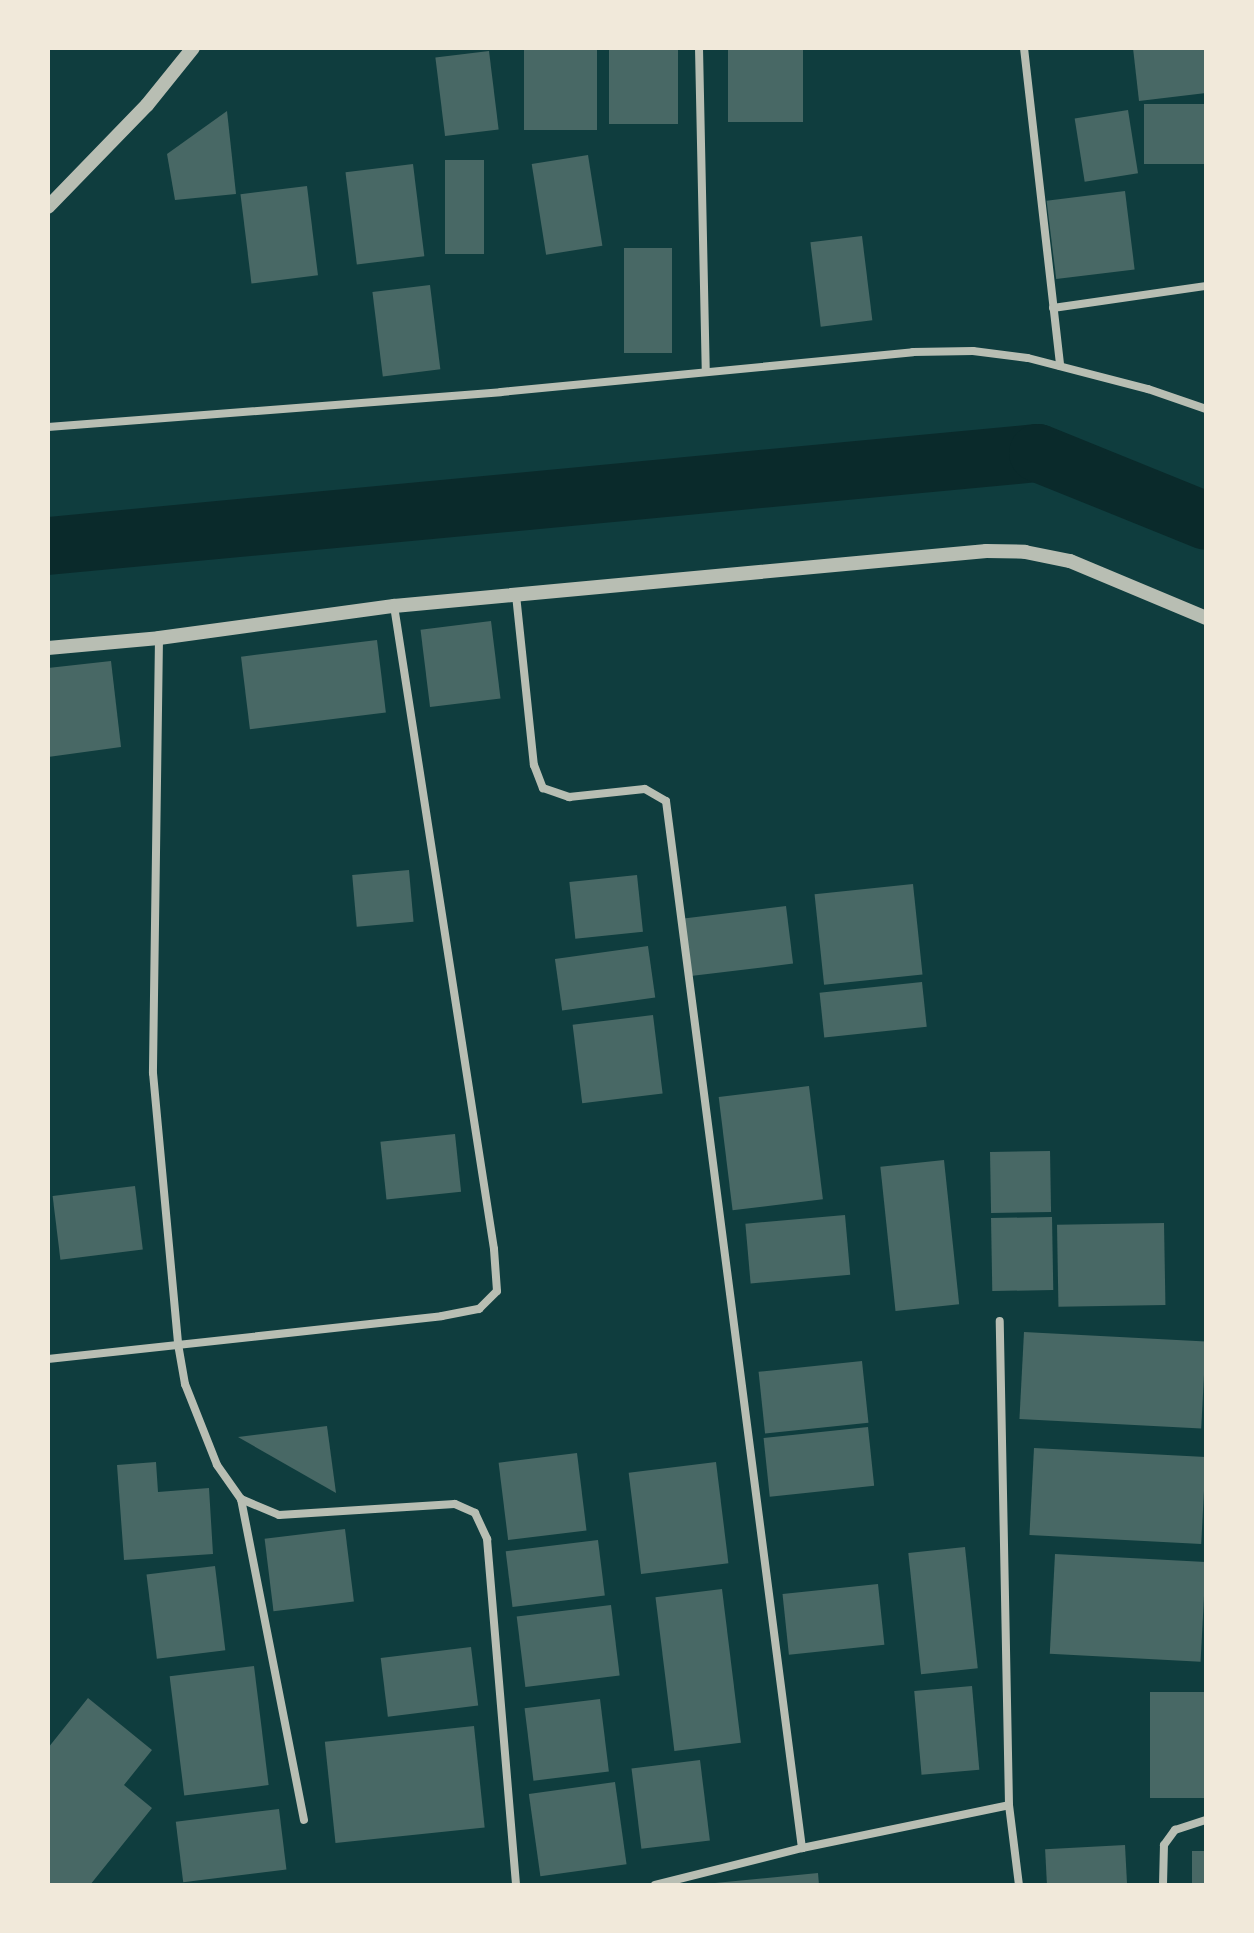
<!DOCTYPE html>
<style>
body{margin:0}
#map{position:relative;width:1254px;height:1933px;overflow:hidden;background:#0f3d3e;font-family:Poppins,sans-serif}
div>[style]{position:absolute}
.canal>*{height:58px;margin:-29px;padding:0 29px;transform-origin:29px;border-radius:29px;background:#0a2a2b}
.building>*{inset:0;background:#486865;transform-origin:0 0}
.minor>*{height:8px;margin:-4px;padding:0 4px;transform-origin:4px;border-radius:4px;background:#b8beb3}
.tertiary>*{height:14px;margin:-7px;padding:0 7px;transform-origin:7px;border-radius:7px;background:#b8beb3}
span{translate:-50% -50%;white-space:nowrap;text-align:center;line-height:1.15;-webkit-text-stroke:6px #f1e9da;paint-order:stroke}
.frame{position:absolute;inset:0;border:50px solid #f1e9da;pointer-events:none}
</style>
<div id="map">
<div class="canal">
<i style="left:48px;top:546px;width:994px;rotate:-5.37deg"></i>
<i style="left:1038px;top:453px;width:181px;rotate:22deg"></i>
</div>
<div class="building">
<i style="left:524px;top:48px;width:73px;height:82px"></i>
<i style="left:609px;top:48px;width:69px;height:76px"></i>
<i style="left:728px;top:48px;width:75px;height:74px"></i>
<i style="clip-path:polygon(1133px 48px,1206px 48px,1206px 93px,1139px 101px)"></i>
<i style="left:489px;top:51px;width:79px;height:54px;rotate:83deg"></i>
<i style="left:1206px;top:104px;width:60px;height:62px;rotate:90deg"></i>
<i style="left:1128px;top:110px;width:64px;height:54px;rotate:81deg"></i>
<i style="clip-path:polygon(227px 111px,236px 194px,175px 200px,167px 154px)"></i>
<i style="left:588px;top:155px;width:92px;height:57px;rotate:81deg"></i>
<i style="left:445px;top:160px;width:39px;height:94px"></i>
<i style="left:413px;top:164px;width:93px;height:68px;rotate:83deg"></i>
<i style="left:307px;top:186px;width:90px;height:67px;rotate:83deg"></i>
<i style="left:1125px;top:191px;width:79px;height:79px;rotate:83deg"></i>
<i style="left:862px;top:236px;width:85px;height:52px;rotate:83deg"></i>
<i style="left:624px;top:248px;width:48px;height:105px"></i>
<i style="left:430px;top:285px;width:85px;height:58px;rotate:83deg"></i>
<i style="left:491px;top:621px;width:78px;height:71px;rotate:83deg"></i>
<i style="left:377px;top:640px;width:73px;height:137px;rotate:83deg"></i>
<i style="clip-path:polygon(111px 661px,121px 747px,48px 757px,48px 668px)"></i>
<i style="left:409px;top:870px;width:52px;height:57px;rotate:85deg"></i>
<i style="left:637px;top:875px;width:57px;height:68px;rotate:84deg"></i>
<i style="left:913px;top:884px;width:91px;height:99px;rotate:84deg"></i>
<i style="left:786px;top:906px;width:58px;height:103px;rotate:83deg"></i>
<i style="left:648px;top:946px;width:52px;height:94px;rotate:82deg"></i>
<i style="left:922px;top:982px;width:45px;height:103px;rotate:84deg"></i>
<i style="left:653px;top:1015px;width:79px;height:81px;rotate:83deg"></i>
<i style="left:809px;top:1086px;width:114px;height:91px;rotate:83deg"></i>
<i style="left:455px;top:1134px;width:58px;height:75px;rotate:84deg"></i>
<i style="left:1050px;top:1151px;width:61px;height:60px;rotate:89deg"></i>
<i style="left:944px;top:1160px;width:145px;height:64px;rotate:84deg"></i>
<i style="left:135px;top:1186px;width:64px;height:83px;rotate:83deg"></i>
<i style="left:845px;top:1215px;width:60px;height:100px;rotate:85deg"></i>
<i style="left:1052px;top:1217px;width:73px;height:61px;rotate:89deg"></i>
<i style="left:1164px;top:1223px;width:82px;height:107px;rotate:89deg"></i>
<i style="left:1024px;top:1332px;width:182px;height:87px;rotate:3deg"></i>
<i style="left:862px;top:1361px;width:62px;height:104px;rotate:84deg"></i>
<i style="clip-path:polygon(327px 1426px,336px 1493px,238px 1437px)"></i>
<i style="left:868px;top:1427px;width:59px;height:105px;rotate:84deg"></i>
<i style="left:1034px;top:1448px;width:172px;height:87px;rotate:3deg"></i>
<i style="left:577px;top:1453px;width:78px;height:79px;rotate:83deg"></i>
<i style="clip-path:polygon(156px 1462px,158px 1492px,209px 1488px,213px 1554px,124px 1560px,117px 1465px)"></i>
<i style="left:716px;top:1462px;width:102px;height:88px;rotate:83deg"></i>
<i style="left:345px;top:1529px;width:73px;height:81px;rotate:83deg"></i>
<i style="left:598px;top:1540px;width:56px;height:93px;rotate:83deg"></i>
<i style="left:965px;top:1547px;width:122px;height:57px;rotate:84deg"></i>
<i style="left:1055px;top:1554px;width:151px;height:100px;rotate:3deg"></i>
<i style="left:215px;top:1566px;width:85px;height:69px;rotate:83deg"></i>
<i style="left:878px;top:1584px;width:61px;height:96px;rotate:84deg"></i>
<i style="left:722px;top:1589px;width:155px;height:67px;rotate:83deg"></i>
<i style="left:611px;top:1605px;width:71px;height:95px;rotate:83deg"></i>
<i style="left:471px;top:1647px;width:59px;height:91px;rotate:83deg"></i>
<i style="left:254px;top:1666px;width:120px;height:85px;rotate:83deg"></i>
<i style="left:972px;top:1686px;width:84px;height:58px;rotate:85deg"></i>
<i style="left:1206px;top:1692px;width:106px;height:56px;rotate:90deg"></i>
<i style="clip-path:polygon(88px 1698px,152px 1750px,124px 1785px,152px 1808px,90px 1885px,48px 1885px,48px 1748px)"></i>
<i style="left:600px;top:1699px;width:73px;height:76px;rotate:83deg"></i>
<i style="left:474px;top:1726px;width:102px;height:150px;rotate:84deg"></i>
<i style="left:700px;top:1760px;width:81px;height:69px;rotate:83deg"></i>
<i style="left:615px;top:1782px;width:83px;height:87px;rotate:82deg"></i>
<i style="left:279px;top:1809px;width:61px;height:104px;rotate:83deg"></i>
<i style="left:1125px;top:1845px;width:40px;height:80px;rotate:87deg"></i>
<i style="left:1206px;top:1851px;width:34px;height:14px;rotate:90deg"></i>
<i style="clip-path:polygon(818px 1873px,819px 1885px,715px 1885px,715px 1883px)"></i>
</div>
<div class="minor">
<i style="left:699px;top:48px;width:324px;rotate:88.8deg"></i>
<i style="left:1024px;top:48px;width:320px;rotate:83.5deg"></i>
<i style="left:1053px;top:308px;width:155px;rotate:-8.2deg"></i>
<i style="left:48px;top:427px;width:454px;rotate:-4.4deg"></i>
<i style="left:501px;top:392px;width:414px;rotate:-5.5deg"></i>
<i style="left:913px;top:352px;width:60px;rotate:-1deg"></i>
<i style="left:973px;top:351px;width:55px;rotate:7.3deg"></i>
<i style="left:1028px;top:358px;width:124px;rotate:14.5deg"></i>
<i style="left:1148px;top:389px;width:61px;rotate:19deg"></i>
<i style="left:516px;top:595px;width:171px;rotate:84deg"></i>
<i style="left:534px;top:765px;width:25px;rotate:69deg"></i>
<i style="left:543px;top:788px;width:28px;rotate:19deg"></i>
<i style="left:569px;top:797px;width:76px;rotate:-6deg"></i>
<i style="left:645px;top:789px;width:24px;rotate:30deg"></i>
<i style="left:666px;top:801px;width:1056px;rotate:82.6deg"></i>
<i style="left:159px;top:638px;width:435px;rotate:90.8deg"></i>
<i style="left:153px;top:1073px;width:272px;rotate:84.7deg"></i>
<i style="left:178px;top:1344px;width:41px;rotate:80.1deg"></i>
<i style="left:185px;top:1384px;width:87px;rotate:68.4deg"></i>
<i style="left:217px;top:1465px;width:42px;rotate:54.8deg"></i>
<i style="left:241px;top:1499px;width:41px;rotate:22.8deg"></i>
<i style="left:279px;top:1515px;width:176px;rotate:-3.6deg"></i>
<i style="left:455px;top:1504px;width:22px;rotate:24deg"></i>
<i style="left:475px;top:1513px;width:29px;rotate:65deg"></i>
<i style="left:487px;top:1539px;width:347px;rotate:85.2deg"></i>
<i style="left:48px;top:1359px;width:396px;rotate:-6.2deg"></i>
<i style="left:442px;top:1316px;width:38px;rotate:-11deg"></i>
<i style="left:479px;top:1309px;width:25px;rotate:-45deg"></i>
<i style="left:497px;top:1291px;width:42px;rotate:-94.1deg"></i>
<i style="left:494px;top:1249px;width:651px;rotate:-98.84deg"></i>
<i style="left:241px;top:1499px;width:327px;rotate:78.9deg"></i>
<i style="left:1009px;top:1805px;width:81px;rotate:82.9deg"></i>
<i style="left:655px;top:1885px;width:152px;rotate:-14.1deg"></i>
<i style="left:802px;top:1848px;width:211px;rotate:-11.7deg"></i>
<i style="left:1009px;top:1805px;width:484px;rotate:-91.1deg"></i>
<i style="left:1163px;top:1885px;width:40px;rotate:-88.6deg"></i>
<i style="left:1164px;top:1845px;width:19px;rotate:-54deg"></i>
<i style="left:1175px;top:1830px;width:33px;rotate:-18deg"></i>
</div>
<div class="tertiary">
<i style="left:48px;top:207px;width:142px;rotate:-45.9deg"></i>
<i style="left:147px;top:105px;width:73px;rotate:-51.1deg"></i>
<i style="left:48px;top:648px;width:111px;rotate:-5.1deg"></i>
<i style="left:159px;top:638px;width:237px;rotate:-7.8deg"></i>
<i style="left:394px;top:606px;width:595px;rotate:-5.31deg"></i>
<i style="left:986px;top:551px;width:39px;rotate:1deg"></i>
<i style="left:1025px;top:552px;width:46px;rotate:11.3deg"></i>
<i style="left:1070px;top:561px;width:147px;rotate:22.7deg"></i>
</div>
<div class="frame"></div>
</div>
